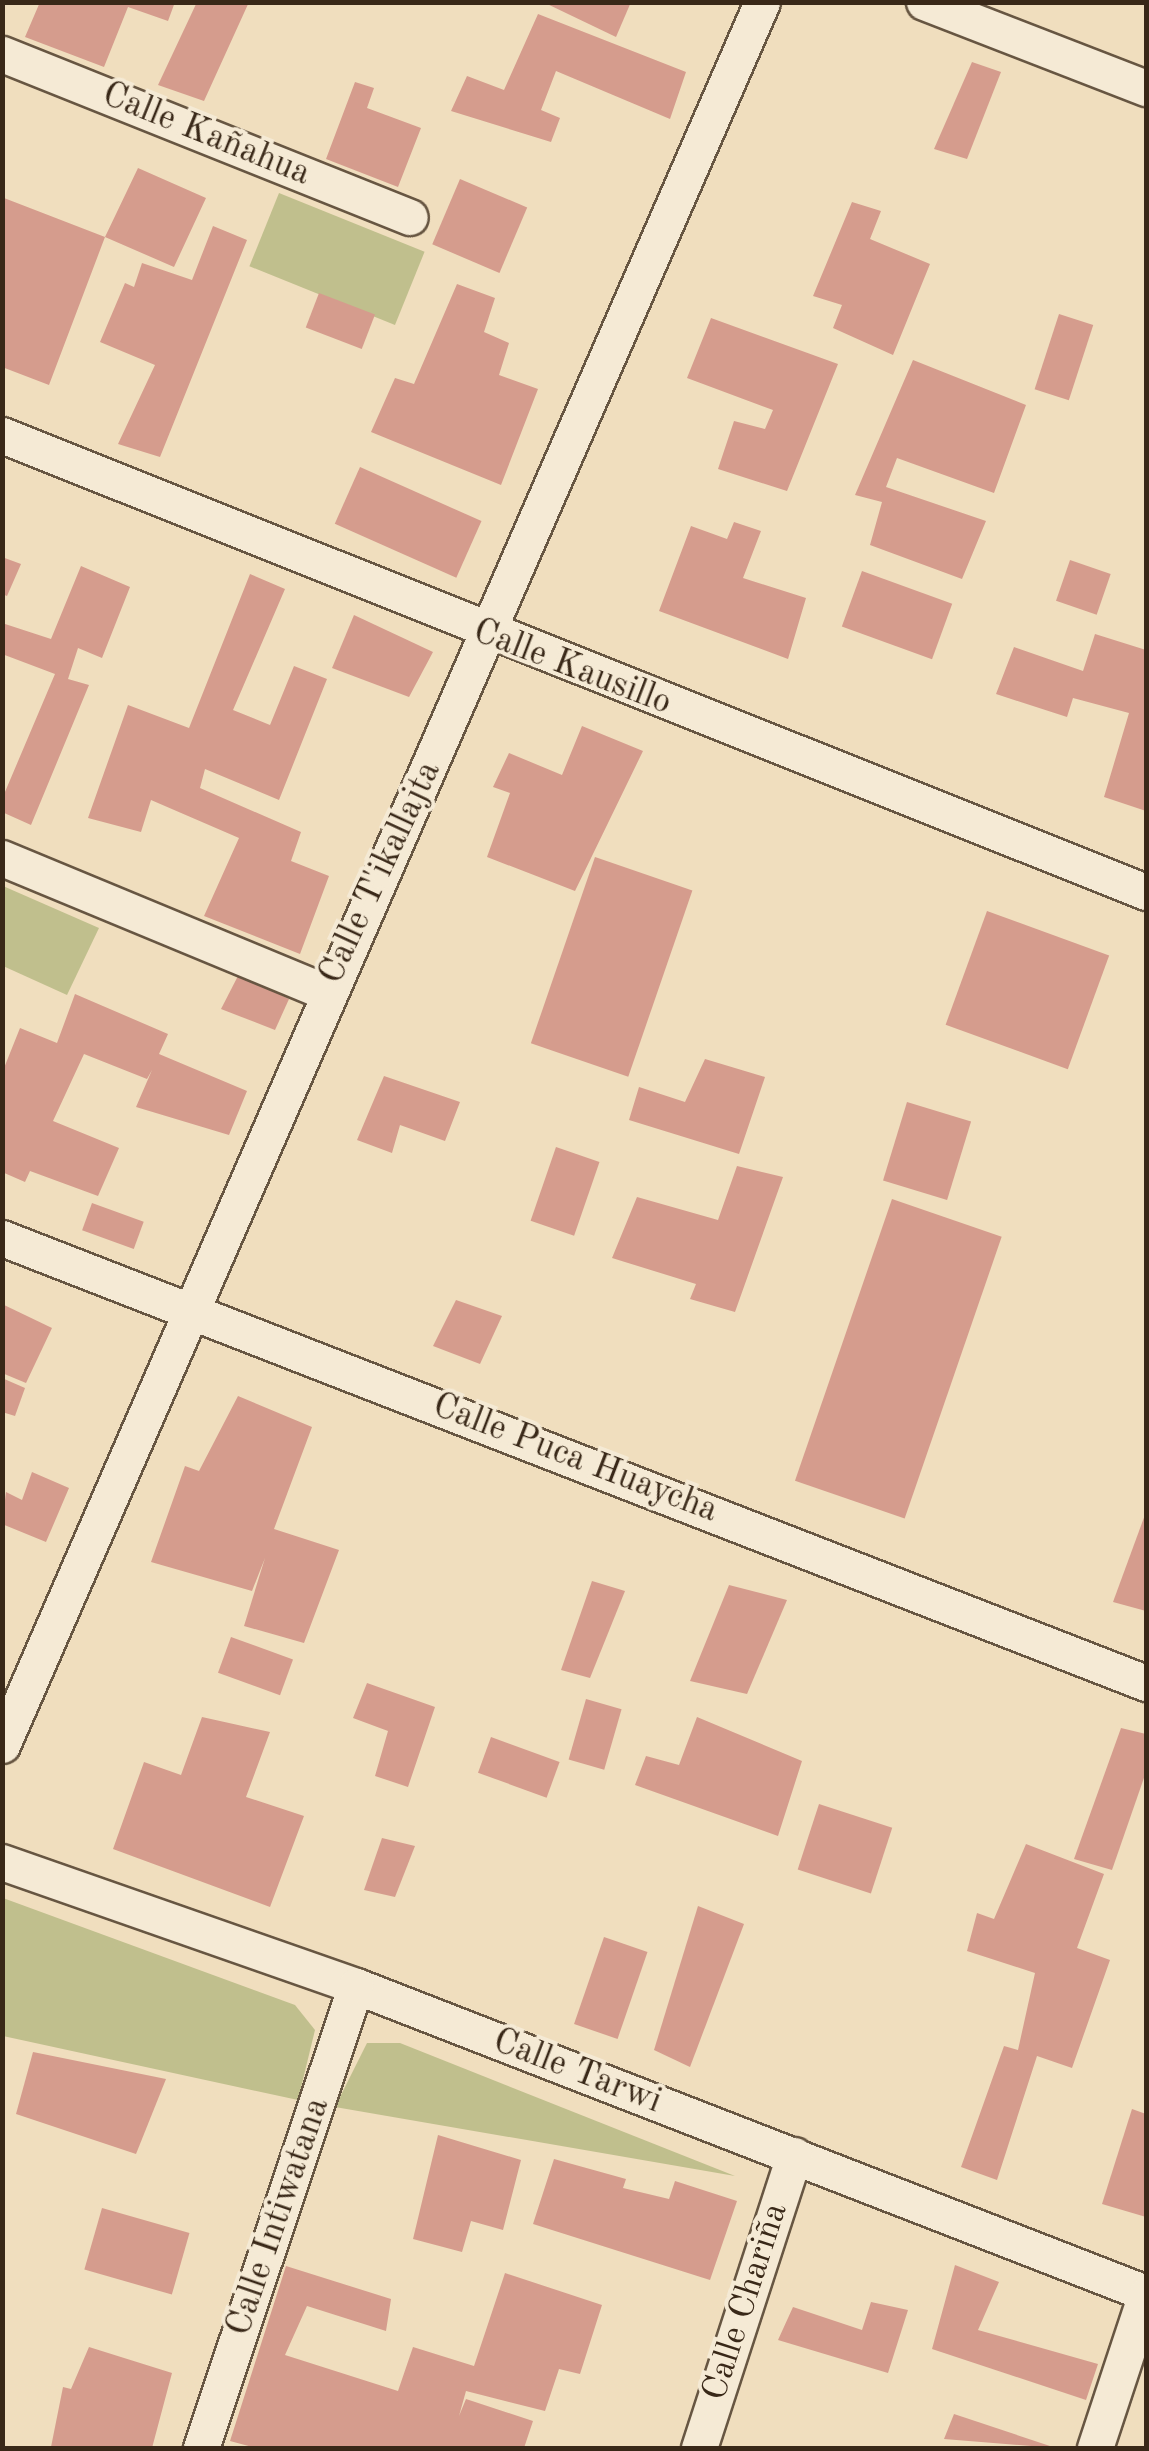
<!DOCTYPE html>
<meta charset="utf-8">
<style>
body{margin:0}
#map{position:relative;width:1149px;height:2451px;overflow:hidden;background:#f0debe;font-family:"Old Standard TT",serif}
div>[style]{position:absolute}
.green>*{inset:0;background:#c0bf8d;transform-origin:0 0}
.building>*{inset:0;background:#d59c8d;transform-origin:0 0}
.roads{filter:drop-shadow(2px 0 #675642) drop-shadow(-2px 0 #675642) drop-shadow(0 2px #675642) drop-shadow(0 -2px #675642)}
.street>*{height:35px;margin:-17.5px;padding:0 17.5px;transform-origin:17.5px;border-radius:17.5px;background:#f5ead5}
span{translate:-50% -50%;white-space:nowrap;text-align:center;line-height:1.15;-webkit-text-stroke:8px #f5ead5;paint-order:stroke}
.street-label{font-size:35px;color:#392818}
.frame{position:absolute;inset:0;border:5px solid #392818;pointer-events:none}
</style>
<div id="map">
<div class="green">
<i style="left:279px;top:193px;width:157px;height:79px;rotate:22deg"></i>
<i style="clip-path:polygon(3px 886px,99px 928px,67px 995px,3px 966px)"></i>
<i style="clip-path:polygon(3px 1898px,295px 2005px,315px 2030px,298px 2100px,3px 2036px)"></i>
<i style="clip-path:polygon(367px 2043px,400px 2043px,735px 2176px,335px 2107px)"></i>
</div>
<div class="building">
<i style="clip-path:polygon(40px 2px,175px 2px,168px 21px,128px 7px,104px 67px,25px 37px)"></i>
<i style="clip-path:polygon(197px 2px,249px 2px,204px 101px,158px 85px)"></i>
<i style="clip-path:polygon(543px 2px,631px 2px,616px 37px)"></i>
<i style="clip-path:polygon(538px 14px,686px 72px,670px 119px,556px 71px,541px 110px,560px 118px,551px 142px,451px 111px,467px 76px,504px 90px)"></i>
<i style="clip-path:polygon(972px 62px,1001px 72px,967px 159px,934px 149px)"></i>
<i style="clip-path:polygon(355px 82px,374px 88px,367px 108px,421px 128px,398px 187px,326px 159px)"></i>
<i style="clip-path:polygon(138px 168px,206px 198px,174px 267px,105px 237px,49px 385px,2px 367px,2px 186px,4px 198px,105px 237px)"></i>
<i style="left:460px;top:179px;width:73px;height:71px;rotate:23deg"></i>
<i style="clip-path:polygon(852px 202px,881px 211px,870px 239px,930px 264px,893px 355px,833px 328px,842px 305px,813px 296px)"></i>
<i style="clip-path:polygon(213px 226px,247px 240px,160px 457px,118px 444px,155px 365px,100px 342px,125px 283px,134px 287px,142px 263px,192px 280px)"></i>
<i style="clip-path:polygon(457px 284px,495px 298px,484px 332px,509px 343px,499px 375px,538px 389px,501px 485px,371px 432px,395px 378px,414px 384px)"></i>
<i style="left:319px;top:293px;width:60px;height:37px;rotate:21deg"></i>
<i style="left:1059px;top:314px;width:36px;height:79px;rotate:18deg"></i>
<i style="clip-path:polygon(711px 318px,838px 364px,787px 491px,718px 469px,734px 421px,765px 429px,773px 410px,687px 378px)"></i>
<i style="clip-path:polygon(913px 360px,1026px 405px,994px 493px,897px 458px,886px 487px,986px 521px,962px 579px,870px 545px,882px 502px,855px 495px)"></i>
<i style="left:360px;top:467px;width:133px;height:62px;rotate:24deg"></i>
<i style="clip-path:polygon(734px 522px,761px 531px,743px 578px,806px 598px,788px 659px,659px 611px,691px 526px,727px 539px)"></i>
<i style="clip-path:polygon(2px 557px,21px 564px,7px 596px,2px 594px)"></i>
<i style="left:1070px;top:560px;width:43px;height:43px;rotate:19deg"></i>
<i style="clip-path:polygon(81px 566px,130px 587px,102px 658px,78px 648px,68px 679px,89px 685px,31px 825px,2px 812px,2px 799px,55px 674px,2px 654px,2px 623px,51px 639px)"></i>
<i style="left:862px;top:571px;width:96px;height:59px;rotate:20deg"></i>
<i style="clip-path:polygon(250px 574px,285px 589px,233px 710px,270px 725px,294px 666px,327px 679px,279px 800px,205px 769px,200px 788px,301px 832px,291px 861px,329px 876px,300px 954px,204px 916px,239px 838px,151px 800px,141px 832px,88px 818px,128px 705px,189px 728px)"></i>
<i style="clip-path:polygon(354px 615px,433px 652px,409px 697px,332px 668px)"></i>
<i style="clip-path:polygon(1095px 634px,1146px 650px,1146px 811px,1104px 797px,1129px 713px,1073px 698px,1067px 717px,996px 694px,1014px 647px,1083px 671px)"></i>
<i style="clip-path:polygon(582px 726px,643px 751px,575px 891px,487px 857px,510px 793px,493px 787px,509px 753px,562px 775px)"></i>
<i style="left:595px;top:857px;width:103px;height:197px;rotate:19deg"></i>
<i style="left:987px;top:911px;width:130px;height:121px;rotate:20deg"></i>
<i style="clip-path:polygon(239px 974px,289px 999px,275px 1030px,221px 1009px)"></i>
<i style="clip-path:polygon(75px 994px,168px 1034px,159px 1054px,247px 1091px,229px 1135px,136px 1107px,152px 1070px,147px 1079px,84px 1054px,53px 1121px,119px 1148px,98px 1196px,30px 1171px,25px 1182px,2px 1172px,2px 1073px,20px 1028px,57px 1043px)"></i>
<i style="clip-path:polygon(705px 1059px,765px 1077px,739px 1154px,629px 1120px,639px 1087px,685px 1102px)"></i>
<i style="clip-path:polygon(384px 1076px,460px 1102px,445px 1141px,400px 1125px,392px 1153px,357px 1140px)"></i>
<i style="left:907px;top:1102px;width:67px;height:82px;rotate:17deg"></i>
<i style="left:556px;top:1147px;width:46px;height:78px;rotate:19deg"></i>
<i style="clip-path:polygon(737px 1166px,783px 1177px,735px 1312px,690px 1299px,696px 1284px,612px 1258px,637px 1197px,718px 1220px)"></i>
<i style="left:892px;top:1199px;width:116px;height:298px;rotate:19deg"></i>
<i style="left:92px;top:1203px;width:55px;height:29px;rotate:20deg"></i>
<i style="clip-path:polygon(456px 1300px,502px 1316px,480px 1364px,433px 1346px)"></i>
<i style="clip-path:polygon(2px 1304px,52px 1328px,26px 1383px,2px 1373px)"></i>
<i style="clip-path:polygon(2px 1378px,25px 1388px,15px 1416px,2px 1412px)"></i>
<i style="clip-path:polygon(238px 1396px,312px 1427px,274px 1529px,339px 1550px,304px 1643px,244px 1626px,265px 1558px,252px 1591px,151px 1562px,185px 1466px,199px 1471px)"></i>
<i style="clip-path:polygon(32px 1472px,69px 1488px,46px 1542px,2px 1524px,6px 1492px,22px 1500px)"></i>
<i style="clip-path:polygon(1146px 1512px,1146px 1611px,1113px 1602px)"></i>
<i style="clip-path:polygon(592px 1581px,625px 1591px,590px 1678px,561px 1670px)"></i>
<i style="clip-path:polygon(729px 1585px,787px 1600px,747px 1694px,690px 1681px)"></i>
<i style="left:231px;top:1637px;width:66px;height:38px;rotate:20deg"></i>
<i style="clip-path:polygon(367px 1683px,435px 1707px,408px 1787px,375px 1776px,388px 1731px,353px 1718px)"></i>
<i style="left:586px;top:1699px;width:37px;height:63px;rotate:16deg"></i>
<i style="clip-path:polygon(202px 1717px,270px 1732px,246px 1797px,304px 1816px,270px 1907px,113px 1849px,144px 1762px,181px 1775px)"></i>
<i style="clip-path:polygon(697px 1717px,802px 1761px,778px 1836px,635px 1785px,646px 1756px,679px 1765px)"></i>
<i style="clip-path:polygon(1121px 1728px,1146px 1734px,1146px 1772px,1112px 1870px,1074px 1859px)"></i>
<i style="left:491px;top:1737px;width:73px;height:38px;rotate:20deg"></i>
<i style="left:819px;top:1804px;width:77px;height:69px;rotate:18deg"></i>
<i style="clip-path:polygon(382px 1838px,415px 1846px,395px 1897px,364px 1890px)"></i>
<i style="clip-path:polygon(1026px 1844px,1104px 1874px,1077px 1948px,1110px 1960px,1072px 2068px,1037px 2056px,997px 2180px,961px 2167px,1004px 2046px,1018px 2050px,1035px 1973px,967px 1951px,977px 1913px,994px 1919px)"></i>
<i style="clip-path:polygon(698px 1906px,744px 1924px,690px 2067px,654px 2050px)"></i>
<i style="left:604px;top:1937px;width:46px;height:92px;rotate:19deg"></i>
<i style="clip-path:polygon(33px 2052px,166px 2079px,136px 2154px,16px 2114px)"></i>
<i style="clip-path:polygon(1132px 2109px,1146px 2114px,1146px 2217px,1102px 2204px)"></i>
<i style="clip-path:polygon(438px 2135px,521px 2160px,503px 2230px,471px 2221px,462px 2252px,413px 2239px)"></i>
<i style="clip-path:polygon(554px 2159px,626px 2179px,623px 2188px,669px 2199px,675px 2181px,737px 2201px,710px 2280px,533px 2224px)"></i>
<i style="left:102px;top:2208px;width:91px;height:64px;rotate:16deg"></i>
<i style="clip-path:polygon(955px 2265px,999px 2282px,978px 2330px,1098px 2364px,1086px 2400px,932px 2349px)"></i>
<i style="clip-path:polygon(286px 2266px,391px 2299px,386px 2331px,307px 2306px,285px 2355px,398px 2391px,413px 2347px,474px 2366px,505px 2273px,602px 2305px,580px 2374px,559px 2369px,545px 2411px,466px 2391px,459px 2416px,466px 2399px,533px 2421px,524px 2448px,256px 2448px,230px 2441px)"></i>
<i style="clip-path:polygon(871px 2302px,908px 2310px,888px 2373px,778px 2340px,793px 2307px,862px 2330px)"></i>
<i style="clip-path:polygon(89px 2347px,172px 2373px,152px 2448px,51px 2447px,63px 2387px,71px 2389px)"></i>
<i style="clip-path:polygon(954px 2414px,1056px 2448px,944px 2439px)"></i>
</div>
<div class="roads">
<div class="street">
<i style="left:924px;top:2px;width:238px;rotate:21.2deg"></i>
<i style="left:2px;top:54px;width:439px;rotate:21.8deg"></i>
<i style="left:2px;top:435px;width:1232px;rotate:21.78deg"></i>
<i style="left:2px;top:858px;width:350px;rotate:22.5deg"></i>
<i style="left:2px;top:1238px;width:1228px;rotate:21.26deg"></i>
<i style="left:2px;top:1745px;width:1901px;rotate:-66.44deg"></i>
<i style="left:2px;top:1862px;width:375px;rotate:19.3deg"></i>
<i style="left:356px;top:1986px;width:848px;rotate:21.24deg"></i>
<i style="left:201px;top:2448px;width:487px;rotate:-71.5deg"></i>
<i style="left:699px;top:2448px;width:308px;rotate:-72deg"></i>
<i style="left:1095px;top:2448px;width:162px;rotate:-71.7deg"></i>
</div>
</div>
<div class="street-label">
<span style="left:206px;top:135px;rotate:22deg">Calle Kañahua</span>
<span style="left:572px;top:668px;rotate:21deg">Calle Kausillo</span>
<span style="left:381px;top:873px;rotate:-65deg">Calle T'ikallajta</span>
<span style="left:575px;top:1459px;rotate:21deg">Calle Puca Huaycha</span>
<span style="left:577px;top:2072px;rotate:21deg">Calle Tarwi</span>
<span style="left:279px;top:2217px;rotate:-71deg">Calle Intiwatana</span>
<span style="left:746px;top:2302px;rotate:-72deg">Calle Chariña</span>
</div>
<div class="frame"></div>
</div>
